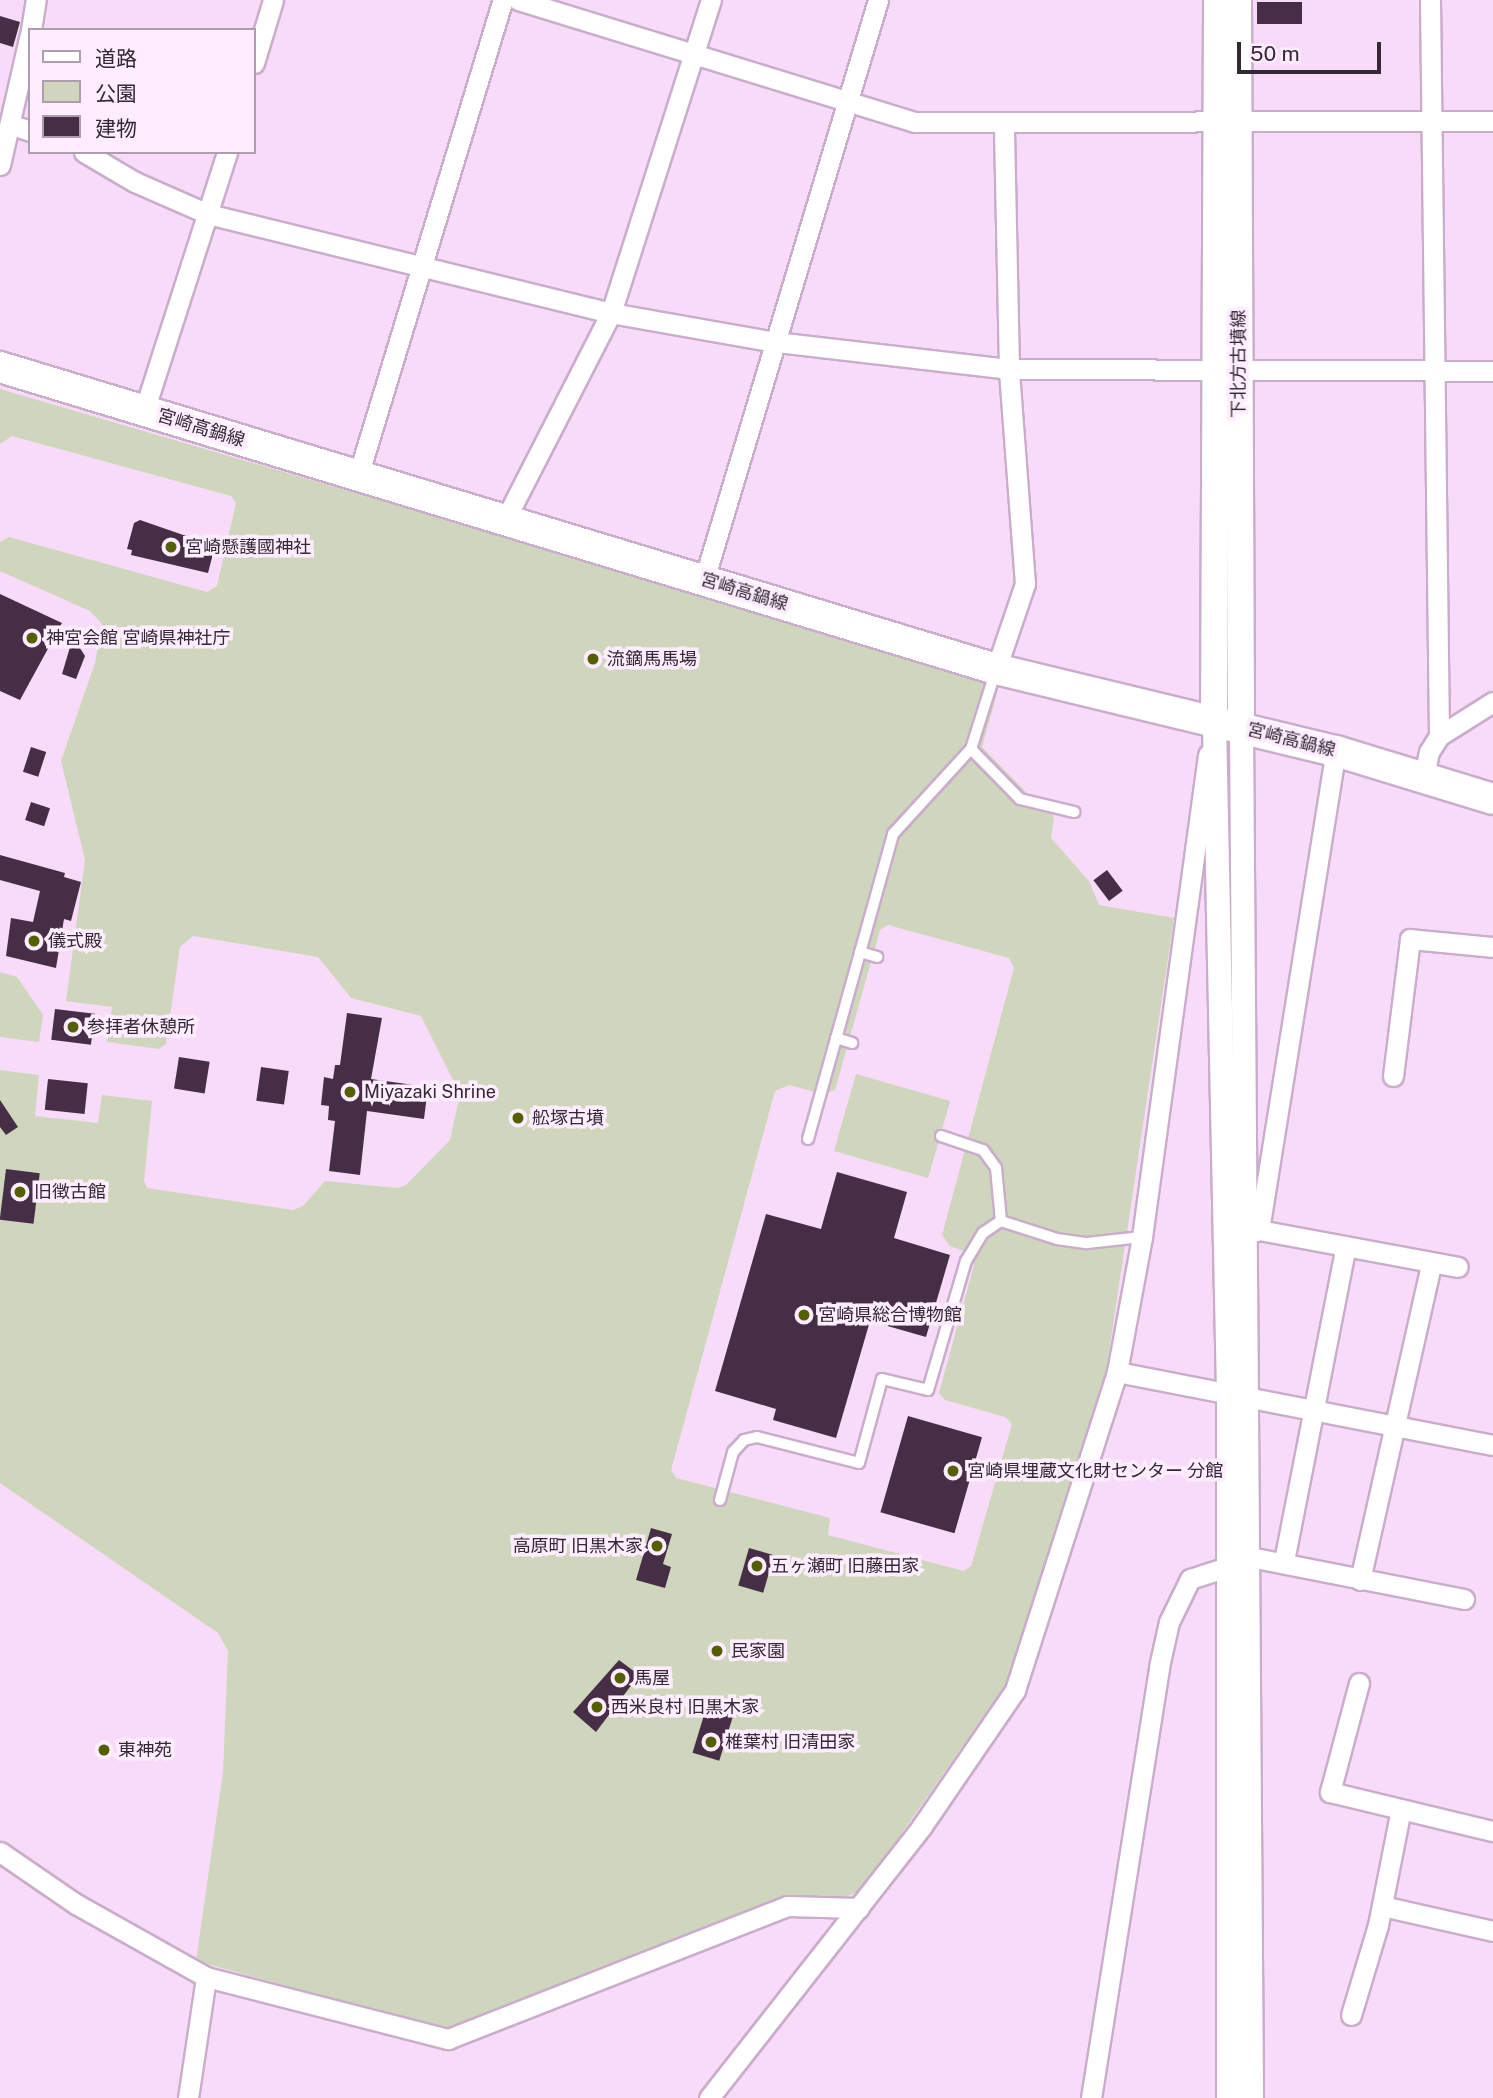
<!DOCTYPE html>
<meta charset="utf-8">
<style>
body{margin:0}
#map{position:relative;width:1493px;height:2098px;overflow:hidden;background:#f8dbf9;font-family:"Public Sans","Noto Sans JP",sans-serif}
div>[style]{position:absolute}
.green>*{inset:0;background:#d0d6bd;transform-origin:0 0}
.building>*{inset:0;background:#462f46;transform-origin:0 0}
.roads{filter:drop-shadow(2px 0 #c9adca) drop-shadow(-2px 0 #c9adca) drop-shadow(0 2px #c9adca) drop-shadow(0 -2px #c9adca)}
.service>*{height:10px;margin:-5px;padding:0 5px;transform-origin:5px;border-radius:5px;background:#fff}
.minor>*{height:19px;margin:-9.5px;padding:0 9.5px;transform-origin:9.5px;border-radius:9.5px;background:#fff}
.tertiary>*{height:23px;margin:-11.5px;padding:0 11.5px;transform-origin:11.5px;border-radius:11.5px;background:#fff}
.secondary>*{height:26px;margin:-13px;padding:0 13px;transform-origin:13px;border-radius:13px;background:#fff}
.primary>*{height:30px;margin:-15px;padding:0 15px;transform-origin:15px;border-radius:15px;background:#fff}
.dots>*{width:19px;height:19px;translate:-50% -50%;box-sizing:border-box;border:4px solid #feedff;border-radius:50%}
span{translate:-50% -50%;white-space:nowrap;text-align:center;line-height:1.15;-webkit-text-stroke:7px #feedff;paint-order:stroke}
.street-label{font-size:18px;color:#332833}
.poi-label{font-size:18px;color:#332833}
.left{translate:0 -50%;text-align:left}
.right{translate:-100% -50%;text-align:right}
.legend{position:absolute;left:28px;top:28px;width:228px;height:126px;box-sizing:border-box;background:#feedff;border:2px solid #ad9ead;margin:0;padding:9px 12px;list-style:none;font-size:21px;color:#332833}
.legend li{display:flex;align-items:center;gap:14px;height:35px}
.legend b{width:35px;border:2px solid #ad9ead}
.scale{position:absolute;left:1237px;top:42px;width:144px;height:32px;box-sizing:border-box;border:4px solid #332833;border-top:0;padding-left:9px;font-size:21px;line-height:24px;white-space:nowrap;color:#332833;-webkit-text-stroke:5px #feedff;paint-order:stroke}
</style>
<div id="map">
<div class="green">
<i style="clip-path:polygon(evenodd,0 389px,988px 678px,998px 690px,982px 747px,1028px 794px,1048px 802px,1054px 819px,1051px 838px,1089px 881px,1099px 905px,1174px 918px,1106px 1372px,1008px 1681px,862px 1890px,846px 1897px,789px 1895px,446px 2030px,196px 1961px,223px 1772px,228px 1651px,218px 1633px,0 1483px,0 1070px,39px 1075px,35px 1116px,98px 1123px,102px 1095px,152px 1101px,144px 1181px,147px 1188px,293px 1210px,303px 1206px,325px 1181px,398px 1188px,406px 1185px,450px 1140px,460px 1094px,421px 1016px,351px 998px,318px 957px,193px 936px,180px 947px,166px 1044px,159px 1049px,107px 1042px,112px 1007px,66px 1001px,85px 860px,61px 761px,95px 663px,102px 624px,90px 611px,0 571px,0 542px,9px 537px,207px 592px,217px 586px,236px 503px,231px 496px,12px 436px,0 444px,0 389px,888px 925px,1009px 958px,1014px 968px,942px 1235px,950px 1246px,972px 1254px,974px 1265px,939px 1393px,945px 1400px,1005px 1417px,1012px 1424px,971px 1566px,964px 1571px,828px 1535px,830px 1518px,676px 1478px,671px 1470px,775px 1091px,789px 1085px,823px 1094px,835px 1090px,880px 930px,888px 925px)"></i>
<i style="clip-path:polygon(0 972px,17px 977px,43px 1015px,39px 1042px,0 1037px)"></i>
<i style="left:856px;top:1074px;width:98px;height:80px;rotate:16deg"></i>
</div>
<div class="building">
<i style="left:1257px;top:2px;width:45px;height:22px"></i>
<i style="clip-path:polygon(0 16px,20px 22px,13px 47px,0 43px)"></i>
<i style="clip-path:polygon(140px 520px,215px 546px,208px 573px,131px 555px,132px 550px,127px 549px,134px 523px)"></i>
<i style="clip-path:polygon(0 594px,62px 623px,20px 700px,0 691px)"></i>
<i style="clip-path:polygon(73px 637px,85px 656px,76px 679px,62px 674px)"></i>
<i style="left:31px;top:747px;width:16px;height:26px;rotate:18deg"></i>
<i style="left:31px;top:802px;width:20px;height:19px;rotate:18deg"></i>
<i style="clip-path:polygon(0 855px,65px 873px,64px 877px,81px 882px,71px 921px,64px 919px,56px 968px,6px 956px,11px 918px,33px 922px,40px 891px,0 880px)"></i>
<i style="left:1107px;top:870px;width:26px;height:17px;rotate:53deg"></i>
<i style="left:55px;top:1009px;width:40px;height:31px;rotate:7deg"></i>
<i style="clip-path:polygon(347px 1013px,382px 1018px,371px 1079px,428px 1087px,424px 1119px,367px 1111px,360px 1175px,329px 1171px,335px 1121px,328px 1120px,329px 1106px,321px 1105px,324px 1077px,333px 1079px,335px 1065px,340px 1065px)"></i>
<i style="left:179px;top:1057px;width:31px;height:32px;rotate:9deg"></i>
<i style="left:261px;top:1067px;width:28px;height:34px;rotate:8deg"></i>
<i style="left:48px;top:1079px;width:40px;height:31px;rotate:6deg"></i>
<i style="clip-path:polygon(0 1100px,18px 1127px,6px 1135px,0 1127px)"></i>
<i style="left:6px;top:1169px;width:34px;height:51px;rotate:7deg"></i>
<i style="clip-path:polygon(837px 1172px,907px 1192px,894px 1238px,950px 1255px,926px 1337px,870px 1321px,836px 1438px,773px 1420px,776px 1409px,715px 1391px,766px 1214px,821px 1229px)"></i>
<i style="left:908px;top:1416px;width:77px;height:100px;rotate:16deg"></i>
<i style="clip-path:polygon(651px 1528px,672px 1534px,663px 1564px,671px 1567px,665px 1588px,636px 1580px)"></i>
<i style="left:749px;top:1548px;width:26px;height:39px;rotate:16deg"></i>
<i style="clip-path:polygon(619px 1660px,639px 1675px,596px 1732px,573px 1712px)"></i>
<i style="left:708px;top:1702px;width:28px;height:53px;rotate:17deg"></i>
</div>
<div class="roads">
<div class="service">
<i style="left:971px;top:749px;width:70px;rotate:45.6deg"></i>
<i style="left:1020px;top:799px;width:56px;rotate:13.5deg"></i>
<i style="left:860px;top:952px;width:18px;rotate:16deg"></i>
<i style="left:836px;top:1038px;width:17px;rotate:17deg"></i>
<i style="left:941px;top:1136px;width:44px;rotate:18.4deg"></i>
<i style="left:983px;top:1150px;width:22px;rotate:54deg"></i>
<i style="left:996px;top:1168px;width:53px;rotate:84.6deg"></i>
<i style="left:1001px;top:1221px;width:59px;rotate:17.8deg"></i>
<i style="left:1057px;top:1239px;width:30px;rotate:8deg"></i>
<i style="left:1087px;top:1243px;width:55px;rotate:-6.2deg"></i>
<i style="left:808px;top:1139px;width:317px;rotate:-74.4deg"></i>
<i style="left:893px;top:834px;width:115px;rotate:-47.5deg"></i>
<i style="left:971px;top:749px;width:80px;rotate:-72.5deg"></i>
<i style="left:720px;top:1500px;width:50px;rotate:-74.8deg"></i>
<i style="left:733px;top:1452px;width:16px;rotate:-47deg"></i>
<i style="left:744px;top:1440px;width:13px;rotate:-13deg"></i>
<i style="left:757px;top:1437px;width:105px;rotate:14.3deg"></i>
<i style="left:859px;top:1463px;width:87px;rotate:-74.7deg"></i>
<i style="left:882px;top:1379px;width:47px;rotate:13.4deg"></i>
<i style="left:928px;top:1390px;width:134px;rotate:-73.6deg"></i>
<i style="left:966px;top:1261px;width:33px;rotate:-59deg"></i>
<i style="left:983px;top:1233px;width:22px;rotate:-34deg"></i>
</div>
<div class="minor">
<i style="left:518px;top:0;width:414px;rotate:17.1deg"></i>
<i style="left:914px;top:122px;width:579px;rotate:-0.1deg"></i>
<i style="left:1430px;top:0;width:736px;rotate:89.3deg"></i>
<i style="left:31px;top:30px;width:30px;rotate:-81deg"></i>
<i style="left:254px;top:63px;width:66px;rotate:-73.2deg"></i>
<i style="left:12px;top:125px;width:19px;rotate:18deg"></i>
<i style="left:84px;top:152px;width:59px;rotate:30.5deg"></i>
<i style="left:135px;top:182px;width:80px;rotate:23.7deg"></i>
<i style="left:208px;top:214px;width:415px;rotate:13.8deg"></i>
<i style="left:611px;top:313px;width:168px;rotate:10deg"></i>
<i style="left:776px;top:342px;width:235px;rotate:6.6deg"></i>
<i style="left:1009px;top:369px;width:484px;rotate:0.2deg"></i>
<i style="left:0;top:165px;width:134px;rotate:-77.1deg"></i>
<i style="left:144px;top:411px;width:272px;rotate:-72.2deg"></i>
<i style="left:358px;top:476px;width:498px;rotate:-73.1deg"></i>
<i style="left:505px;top:520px;width:233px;rotate:-62.9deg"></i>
<i style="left:611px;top:313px;width:329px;rotate:-72.3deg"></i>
<i style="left:704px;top:580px;width:606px;rotate:-73.3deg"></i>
<i style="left:996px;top:669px;width:90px;rotate:-71.2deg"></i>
<i style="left:1025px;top:584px;width:216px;rotate:-94.3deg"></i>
<i style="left:1009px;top:369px;width:246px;rotate:-91.2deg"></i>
<i style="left:1424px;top:777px;width:25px;rotate:-79deg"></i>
<i style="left:1429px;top:752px;width:19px;rotate:-58deg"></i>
<i style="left:1439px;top:736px;width:64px;rotate:-32.2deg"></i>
<i style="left:1393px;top:1076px;width:138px;rotate:-82.9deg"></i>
<i style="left:1410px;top:939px;width:83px;rotate:5.5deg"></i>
<i style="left:1259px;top:1230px;width:485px;rotate:-80.9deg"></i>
<i style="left:1247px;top:1234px;width:13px;rotate:-18deg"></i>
<i style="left:1259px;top:1230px;width:202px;rotate:10.5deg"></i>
<i style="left:1117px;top:1372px;width:383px;rotate:11deg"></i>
<i style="left:1284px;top:1561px;width:321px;rotate:-78.9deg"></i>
<i style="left:1360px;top:1580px;width:324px;rotate:-77.3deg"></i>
<i style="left:1359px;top:1683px;width:113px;rotate:104.9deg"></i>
<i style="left:1330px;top:1792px;width:168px;rotate:13.5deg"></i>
<i style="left:0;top:1852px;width:92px;rotate:34.4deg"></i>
<i style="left:76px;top:1904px;width:149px;rotate:29.3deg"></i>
<i style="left:206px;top:1977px;width:250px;rotate:14.4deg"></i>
<i style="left:448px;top:2039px;width:364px;rotate:-21.4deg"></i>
<i style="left:787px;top:1906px;width:72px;rotate:1.6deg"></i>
<i style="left:1382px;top:1906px;width:114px;rotate:12.7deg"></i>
<i style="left:1351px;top:2015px;width:94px;rotate:-73.3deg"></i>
<i style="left:1378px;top:1925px;width:118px;rotate:-78.8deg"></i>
<i style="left:188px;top:2098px;width:122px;rotate:-81.5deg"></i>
<i style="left:709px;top:2098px;width:345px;rotate:-51.9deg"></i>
<i style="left:922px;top:1826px;width:165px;rotate:-55.6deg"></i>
<i style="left:1015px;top:1690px;width:334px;rotate:-72.2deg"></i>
<i style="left:1117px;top:1372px;width:137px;rotate:-79.5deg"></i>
<i style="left:1142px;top:1237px;width:487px;rotate:-82.2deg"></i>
<i style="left:1091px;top:2098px;width:436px;rotate:-81deg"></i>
<i style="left:1159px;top:1667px;width:46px;rotate:-77.5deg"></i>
<i style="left:1169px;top:1622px;width:48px;rotate:-64deg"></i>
<i style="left:1190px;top:1579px;width:68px;rotate:-17.9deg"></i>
<i style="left:1255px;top:1558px;width:213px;rotate:11.1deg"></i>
</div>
<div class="tertiary">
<i style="left:1214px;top:723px;width:671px;rotate:88.8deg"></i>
<i style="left:1228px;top:1394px;width:704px;rotate:90deg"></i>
<i style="left:1241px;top:727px;width:1371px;rotate:89.58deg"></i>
</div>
<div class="secondary">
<i style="left:1238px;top:0;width:727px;rotate:89.76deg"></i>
<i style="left:1214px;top:723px;width:723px;rotate:-89.76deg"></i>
</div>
<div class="primary">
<i style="left:0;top:367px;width:1041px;rotate:16.87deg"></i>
<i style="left:996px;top:669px;width:350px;rotate:13.6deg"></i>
<i style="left:1336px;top:751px;width:164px;rotate:17deg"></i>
</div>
</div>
<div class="dots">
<i style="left:171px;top:547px;background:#545f00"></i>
<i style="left:32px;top:638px;background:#545f00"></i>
<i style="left:593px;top:659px;background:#545f00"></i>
<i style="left:34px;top:941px;background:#545f00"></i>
<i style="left:73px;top:1027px;background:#545f00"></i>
<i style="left:350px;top:1092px;background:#545f00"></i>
<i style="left:518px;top:1118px;background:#545f00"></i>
<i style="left:20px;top:1192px;background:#545f00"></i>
<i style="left:804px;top:1315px;background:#545f00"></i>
<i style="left:953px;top:1471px;background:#545f00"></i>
<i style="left:657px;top:1546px;background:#545f00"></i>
<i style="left:757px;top:1566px;background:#545f00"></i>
<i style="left:717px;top:1651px;background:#545f00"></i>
<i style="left:620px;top:1678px;background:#545f00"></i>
<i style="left:597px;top:1707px;background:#545f00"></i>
<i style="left:711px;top:1742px;background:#545f00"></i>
<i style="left:104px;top:1750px;background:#545f00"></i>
</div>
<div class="street-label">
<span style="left:1239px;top:364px;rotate:-90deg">下北方古墳線</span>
<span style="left:201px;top:428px;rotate:17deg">宮崎高鍋線</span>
<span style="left:744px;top:592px;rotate:17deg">宮崎高鍋線</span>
<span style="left:1291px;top:740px;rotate:14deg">宮崎高鍋線</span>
</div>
<div class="poi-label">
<span class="left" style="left:185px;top:547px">宮崎懸護國神社</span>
<span class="left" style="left:46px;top:638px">神宮会館 宮崎県神社庁</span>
<span class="left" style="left:607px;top:659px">流鏑馬馬場</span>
<span class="left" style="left:48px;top:941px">儀式殿</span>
<span class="left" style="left:87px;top:1027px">参拝者休憩所</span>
<span class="left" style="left:364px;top:1092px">Miyazaki Shrine</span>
<span class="left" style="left:532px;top:1118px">舩塚古墳</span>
<span class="left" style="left:34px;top:1192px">旧徴古館</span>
<span class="left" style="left:818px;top:1315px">宮崎県総合博物館</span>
<span class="left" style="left:967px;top:1471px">宮崎県埋蔵文化財センター 分館</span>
<span class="right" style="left:643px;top:1546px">高原町 旧黒木家</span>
<span class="left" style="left:771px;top:1566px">五ヶ瀬町 旧藤田家</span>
<span class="left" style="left:731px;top:1651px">民家園</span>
<span class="left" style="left:634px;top:1678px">馬屋</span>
<span class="left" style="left:611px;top:1707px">西米良村 旧黒木家</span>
<span class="left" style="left:725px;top:1742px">椎葉村 旧清田家</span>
<span class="left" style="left:118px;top:1750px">東神苑</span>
</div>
<ul class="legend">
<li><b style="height:9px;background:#fff"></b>道路</li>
<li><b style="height:19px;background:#d0d6bd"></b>公園</li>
<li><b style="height:19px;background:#462f46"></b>建物</li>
</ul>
<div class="scale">50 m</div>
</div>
